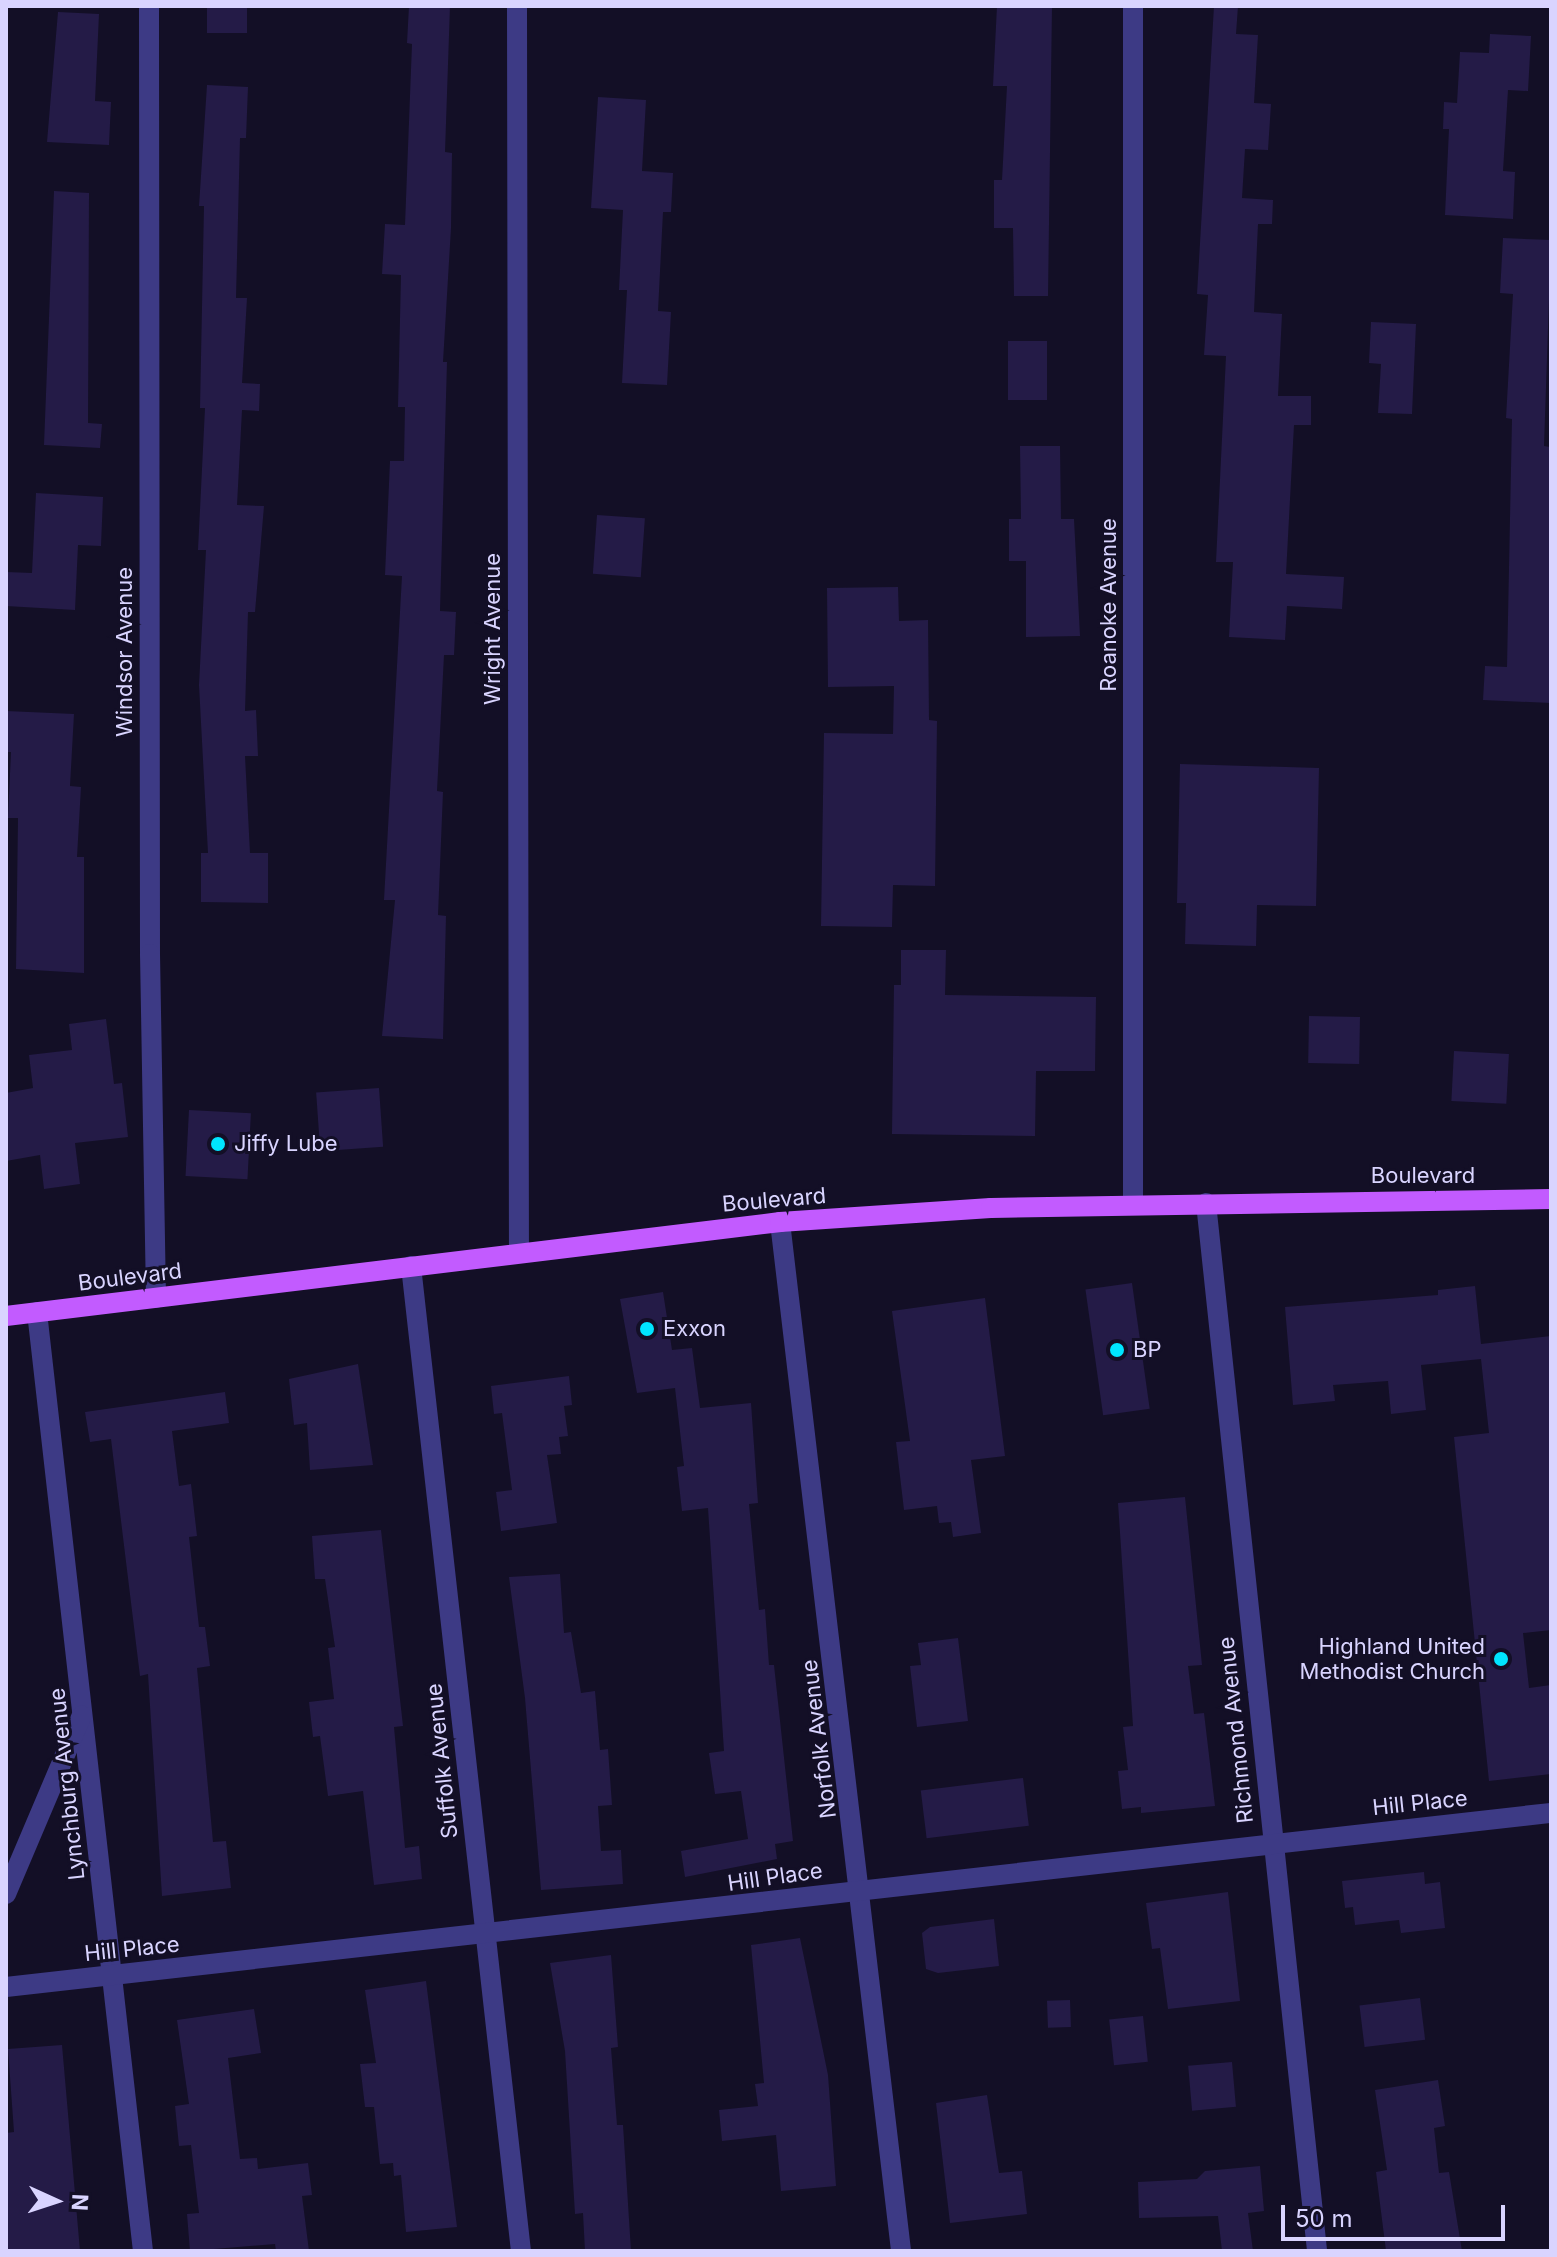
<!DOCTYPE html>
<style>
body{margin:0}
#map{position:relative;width:1557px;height:2257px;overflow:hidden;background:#130f26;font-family:Inter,sans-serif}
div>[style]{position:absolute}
.building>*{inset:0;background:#241b47;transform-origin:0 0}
.minor>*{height:20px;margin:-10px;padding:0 10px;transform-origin:10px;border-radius:10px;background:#3d3a85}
.major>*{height:20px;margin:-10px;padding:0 10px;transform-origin:10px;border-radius:10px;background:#c25bff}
.dots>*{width:22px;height:22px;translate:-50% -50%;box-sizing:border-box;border:4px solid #130f26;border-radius:50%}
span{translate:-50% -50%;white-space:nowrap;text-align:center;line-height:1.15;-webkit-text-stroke:6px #130f26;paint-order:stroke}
.street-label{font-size:22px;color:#d9d4ff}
.poi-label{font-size:22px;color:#d9d4ff}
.left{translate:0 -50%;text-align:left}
.right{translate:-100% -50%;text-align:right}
.frame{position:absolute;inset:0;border:8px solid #d9d4ff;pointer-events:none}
.north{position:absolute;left:16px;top:2161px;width:80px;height:80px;-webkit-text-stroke:6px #130f26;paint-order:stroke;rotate:93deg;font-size:22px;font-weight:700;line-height:32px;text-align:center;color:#d9d4ff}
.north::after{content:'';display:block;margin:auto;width:28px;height:36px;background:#d9d4ff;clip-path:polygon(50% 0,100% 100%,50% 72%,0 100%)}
.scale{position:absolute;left:1281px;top:2205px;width:224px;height:36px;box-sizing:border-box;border:4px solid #d9d4ff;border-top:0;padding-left:10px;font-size:24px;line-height:28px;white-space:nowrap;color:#d9d4ff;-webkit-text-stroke:6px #130f26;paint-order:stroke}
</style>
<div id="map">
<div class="building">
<i style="left:207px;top:6px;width:40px;height:27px"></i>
<i style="clip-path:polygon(409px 6px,450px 6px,445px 152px,452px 153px,451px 228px,443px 362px,447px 362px,440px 611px,456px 612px,454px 655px,444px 655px,437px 791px,443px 792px,438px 915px,446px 916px,443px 1039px,382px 1036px,395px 900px,384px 900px,402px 576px,385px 575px,390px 461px,404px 461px,405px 407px,398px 407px,401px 275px,382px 274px,385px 224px,405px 225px,412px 44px,407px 43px)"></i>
<i style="clip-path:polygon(997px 6px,1052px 6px,1048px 296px,1014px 296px,1013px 228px,994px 228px,994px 180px,1002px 180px,1007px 86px,993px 86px)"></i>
<i style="clip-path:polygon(1214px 6px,1238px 6px,1236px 34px,1258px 35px,1254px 103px,1271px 104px,1268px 150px,1245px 149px,1242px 198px,1273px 200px,1272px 224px,1258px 224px,1254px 312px,1282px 314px,1278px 396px,1311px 396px,1311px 425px,1294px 425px,1286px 574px,1344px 577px,1342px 609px,1287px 606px,1285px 640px,1229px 637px,1233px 562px,1216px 562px,1226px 356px,1204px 355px,1208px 295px,1197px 294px)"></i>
<i style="clip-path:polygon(58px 12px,99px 14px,95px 101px,111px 102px,109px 145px,47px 142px)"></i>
<i style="clip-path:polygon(1490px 34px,1531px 36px,1528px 91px,1508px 90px,1503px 171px,1515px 172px,1513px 219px,1445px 215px,1449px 129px,1443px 129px,1444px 102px,1457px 103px,1460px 52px,1489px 53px)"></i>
<i style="clip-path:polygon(207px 85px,248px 87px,246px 138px,240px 138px,236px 298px,247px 298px,242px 383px,260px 384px,259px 411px,242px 410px,237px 505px,264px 506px,255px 612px,248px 612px,245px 711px,256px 710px,258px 756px,245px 756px,250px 853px,268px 853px,268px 903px,201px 902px,201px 853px,208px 853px,199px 685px,206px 550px,198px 550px,205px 408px,200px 408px,204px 206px,199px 206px)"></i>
<i style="clip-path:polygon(598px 97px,646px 100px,642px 171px,673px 173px,671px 212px,663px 212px,658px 311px,671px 312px,667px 385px,622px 383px,627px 290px,619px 290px,623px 210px,591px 208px)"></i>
<i style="clip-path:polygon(54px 191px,89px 193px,88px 423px,102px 424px,100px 448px,44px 445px)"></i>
<i style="clip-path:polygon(1503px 238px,1551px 240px,1544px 446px,1550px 447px,1551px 703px,1483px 700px,1485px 666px,1507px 667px,1512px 419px,1506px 418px,1513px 294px,1500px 293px)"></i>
<i style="clip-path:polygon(1371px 322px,1416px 324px,1412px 414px,1378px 413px,1381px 364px,1369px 363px)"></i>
<i style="left:1008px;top:341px;width:39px;height:59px"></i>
<i style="clip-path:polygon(1020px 446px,1060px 446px,1061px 519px,1074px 519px,1080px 636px,1026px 637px,1026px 561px,1009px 561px,1009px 519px,1021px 519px)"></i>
<i style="clip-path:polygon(36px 493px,103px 497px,101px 546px,78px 545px,75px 610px,6px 606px,6px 572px,32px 573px)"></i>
<i style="left:597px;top:515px;width:48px;height:59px;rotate:4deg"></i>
<i style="clip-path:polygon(898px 587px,899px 621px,928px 620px,929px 720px,937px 721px,935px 886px,893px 885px,892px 927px,821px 926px,824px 733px,893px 734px,894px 686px,828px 687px,827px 588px)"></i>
<i style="clip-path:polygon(6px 711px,74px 714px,70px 786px,81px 787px,77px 857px,84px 857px,84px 973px,16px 969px,18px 818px,8px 818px,11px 752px,6px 752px)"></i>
<i style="clip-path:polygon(1180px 764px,1319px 768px,1316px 906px,1257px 905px,1256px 946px,1185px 944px,1186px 903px,1177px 903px)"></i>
<i style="clip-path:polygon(901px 950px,946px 950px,945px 995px,1096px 997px,1095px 1071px,1036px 1071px,1035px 1136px,892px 1134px,894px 985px,901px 985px)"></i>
<i style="left:1309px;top:1016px;width:51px;height:47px;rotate:1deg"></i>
<i style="clip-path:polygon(106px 1019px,114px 1084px,122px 1083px,128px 1137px,75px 1143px,80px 1184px,44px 1189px,40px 1155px,6px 1161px,6px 1093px,33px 1088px,29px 1055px,72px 1050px,69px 1024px)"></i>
<i style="left:1454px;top:1051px;width:55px;height:50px;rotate:3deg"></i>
<i style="left:379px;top:1088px;width:59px;height:63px;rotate:86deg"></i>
<i style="left:189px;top:1110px;width:62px;height:66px;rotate:3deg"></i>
<i style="left:1132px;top:1283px;width:127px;height:47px;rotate:82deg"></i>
<i style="clip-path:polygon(1475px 1286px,1481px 1344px,1551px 1336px,1551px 1630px,1523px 1633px,1529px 1688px,1551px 1685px,1551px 1774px,1489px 1781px,1454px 1437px,1489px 1433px,1481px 1359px,1421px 1365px,1426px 1410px,1391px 1414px,1388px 1381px,1333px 1385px,1335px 1401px,1293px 1405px,1285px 1307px,1438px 1295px,1438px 1290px)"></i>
<i style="clip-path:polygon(663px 1292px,672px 1350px,692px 1348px,700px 1408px,751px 1403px,758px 1503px,749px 1504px,759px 1610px,765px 1609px,769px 1665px,774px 1665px,793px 1841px,775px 1844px,777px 1859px,685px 1877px,681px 1851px,748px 1839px,741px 1791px,715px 1794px,709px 1753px,724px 1751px,708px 1508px,682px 1511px,677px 1467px,684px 1466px,675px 1388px,637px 1393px,620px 1299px)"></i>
<i style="clip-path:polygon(985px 1298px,1005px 1456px,971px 1460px,981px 1533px,953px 1537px,951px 1522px,939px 1523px,937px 1506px,904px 1510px,896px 1442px,910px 1441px,892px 1311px)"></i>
<i style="clip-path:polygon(358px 1364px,373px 1465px,310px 1470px,307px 1423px,294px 1425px,289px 1379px)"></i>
<i style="clip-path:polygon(569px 1376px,572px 1405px,564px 1406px,568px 1436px,559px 1437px,561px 1454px,547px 1455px,557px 1523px,501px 1531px,496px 1492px,512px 1490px,502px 1413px,494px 1414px,491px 1386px)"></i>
<i style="clip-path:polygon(225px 1392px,229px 1423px,172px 1431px,179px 1486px,191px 1484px,197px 1536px,189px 1537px,199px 1627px,205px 1627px,210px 1666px,197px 1668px,213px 1842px,226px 1841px,231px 1888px,162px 1896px,148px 1674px,140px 1676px,111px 1439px,90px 1442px,85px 1412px)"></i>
<i style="clip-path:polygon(1185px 1497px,1202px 1665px,1188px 1666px,1194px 1714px,1204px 1713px,1215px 1806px,1141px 1813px,1141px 1807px,1122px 1809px,1118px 1771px,1128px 1770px,1123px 1727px,1133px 1726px,1118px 1503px)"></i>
<i style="clip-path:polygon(381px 1530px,403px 1726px,394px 1727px,405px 1848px,419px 1846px,422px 1879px,374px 1885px,363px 1791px,328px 1796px,320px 1736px,313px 1737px,309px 1702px,334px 1699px,328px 1648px,335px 1647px,325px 1579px,315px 1579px,312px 1536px)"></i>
<i style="clip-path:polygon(560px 1574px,564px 1633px,571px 1632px,581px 1693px,595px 1691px,600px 1750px,608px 1749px,612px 1805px,598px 1806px,601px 1851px,621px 1850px,623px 1884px,541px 1890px,525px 1698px,509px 1577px)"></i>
<i style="clip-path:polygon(958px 1638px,968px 1721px,917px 1727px,910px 1666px,921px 1665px,918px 1643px)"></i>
<i style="left:1023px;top:1778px;width:48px;height:103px;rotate:83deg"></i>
<i style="clip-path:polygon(1424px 1872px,1425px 1884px,1440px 1882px,1445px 1928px,1401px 1933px,1399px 1920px,1355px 1925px,1353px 1907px,1345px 1908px,1342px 1881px)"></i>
<i style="clip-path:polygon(1228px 1892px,1240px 2001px,1168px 2009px,1160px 1948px,1152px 1949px,1146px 1903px)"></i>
<i style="clip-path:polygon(994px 1919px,999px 1966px,938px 1973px,926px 1969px,922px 1933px,930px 1927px)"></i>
<i style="clip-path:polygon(800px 1938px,828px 2075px,836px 2186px,781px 2191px,776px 2135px,722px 2141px,719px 2110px,758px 2106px,755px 2084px,764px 2083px,751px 1945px)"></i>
<i style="clip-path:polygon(611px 1955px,618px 2047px,611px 2048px,617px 2125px,623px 2125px,631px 2251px,585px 2251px,583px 2213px,575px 2214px,565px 2051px,550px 1963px)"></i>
<i style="clip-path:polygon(426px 1981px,457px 2227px,406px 2232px,401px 2175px,394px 2176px,393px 2163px,380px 2164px,374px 2107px,365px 2107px,360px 2064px,376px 2063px,365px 1990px)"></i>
<i style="left:1420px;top:1998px;width:42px;height:61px;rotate:83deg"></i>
<i style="left:1070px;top:2000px;width:27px;height:23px;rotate:88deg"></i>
<i style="clip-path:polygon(254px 2009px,261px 2053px,228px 2058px,240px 2159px,257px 2158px,258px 2169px,308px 2163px,312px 2195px,302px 2196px,309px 2251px,276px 2251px,275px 2244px,190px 2251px,187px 2214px,199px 2213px,191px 2145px,179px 2146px,175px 2106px,189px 2104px,177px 2020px)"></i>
<i style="left:1143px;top:2016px;width:46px;height:34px;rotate:84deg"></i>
<i style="clip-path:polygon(62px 2045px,80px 2251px,6px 2251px,6px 2133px,14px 2132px,8px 2049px)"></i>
<i style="left:1232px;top:2062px;width:45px;height:44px;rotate:85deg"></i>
<i style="clip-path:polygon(1438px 2080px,1445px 2126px,1434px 2128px,1439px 2173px,1449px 2172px,1462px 2251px,1386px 2251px,1376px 2172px,1387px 2170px,1375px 2090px)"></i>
<i style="clip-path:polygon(987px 2095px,999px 2173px,1022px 2171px,1027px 2214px,950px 2223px,936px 2103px)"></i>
<i style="clip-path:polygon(1260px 2166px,1264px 2211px,1248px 2213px,1253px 2251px,1222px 2251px,1218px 2216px,1139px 2218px,1138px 2182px,1197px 2179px,1205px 2171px)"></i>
</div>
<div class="minor">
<i style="left:149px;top:6px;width:948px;rotate:89.94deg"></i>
<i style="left:150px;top:954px;width:344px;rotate:89deg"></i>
<i style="left:517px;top:6px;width:1246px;rotate:89.91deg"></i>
<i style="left:1133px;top:6px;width:1199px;rotate:90deg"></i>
<i style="left:1206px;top:1203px;width:1054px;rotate:83.95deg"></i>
<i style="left:780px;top:1222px;width:1036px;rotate:83.29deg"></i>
<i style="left:411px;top:1266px;width:991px;rotate:83.63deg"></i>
<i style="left:37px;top:1312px;width:945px;rotate:83.56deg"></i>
<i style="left:6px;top:1894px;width:194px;rotate:-67deg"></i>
<i style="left:6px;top:1987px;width:1555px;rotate:-6.43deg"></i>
</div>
<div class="major">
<i style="left:6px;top:1316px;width:780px;rotate:-6.92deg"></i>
<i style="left:780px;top:1222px;width:211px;rotate:-3.8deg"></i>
<i style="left:991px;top:1208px;width:560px;rotate:-0.92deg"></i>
</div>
<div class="dots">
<i style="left:218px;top:1144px;background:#00e5ff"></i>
<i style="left:647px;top:1329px;background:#00e5ff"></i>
<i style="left:1117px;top:1350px;background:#00e5ff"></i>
<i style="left:1501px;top:1659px;background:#00e5ff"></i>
</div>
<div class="street-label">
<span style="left:1109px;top:605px;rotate:-90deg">Roanoke Avenue</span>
<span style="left:493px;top:629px;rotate:-90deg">Wright Avenue</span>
<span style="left:125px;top:652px;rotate:-90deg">Windsor Avenue</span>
<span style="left:1423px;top:1176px">Boulevard</span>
<span style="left:774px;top:1200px;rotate:-5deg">Boulevard</span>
<span style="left:130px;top:1277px;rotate:-7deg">Boulevard</span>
<span style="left:1236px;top:1730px;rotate:-96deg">Richmond Avenue</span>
<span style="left:819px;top:1739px;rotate:-97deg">Norfolk Avenue</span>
<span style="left:442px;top:1761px;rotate:-96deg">Suffolk Avenue</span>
<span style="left:67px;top:1784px;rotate:-96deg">Lynchburg Avenue</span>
<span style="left:1420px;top:1803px;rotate:-6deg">Hill Place</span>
<span style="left:775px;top:1877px;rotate:-8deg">Hill Place</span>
<span style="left:132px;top:1949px;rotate:-6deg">Hill Place</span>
</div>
<div class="poi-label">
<span class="left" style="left:234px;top:1144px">Jiffy Lube</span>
<span class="left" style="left:663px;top:1329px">Exxon</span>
<span class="left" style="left:1133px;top:1350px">BP</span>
<span class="right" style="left:1485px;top:1659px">Highland United<br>Methodist Church</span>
</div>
<div class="frame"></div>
<div class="north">N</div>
<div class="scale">50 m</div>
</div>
